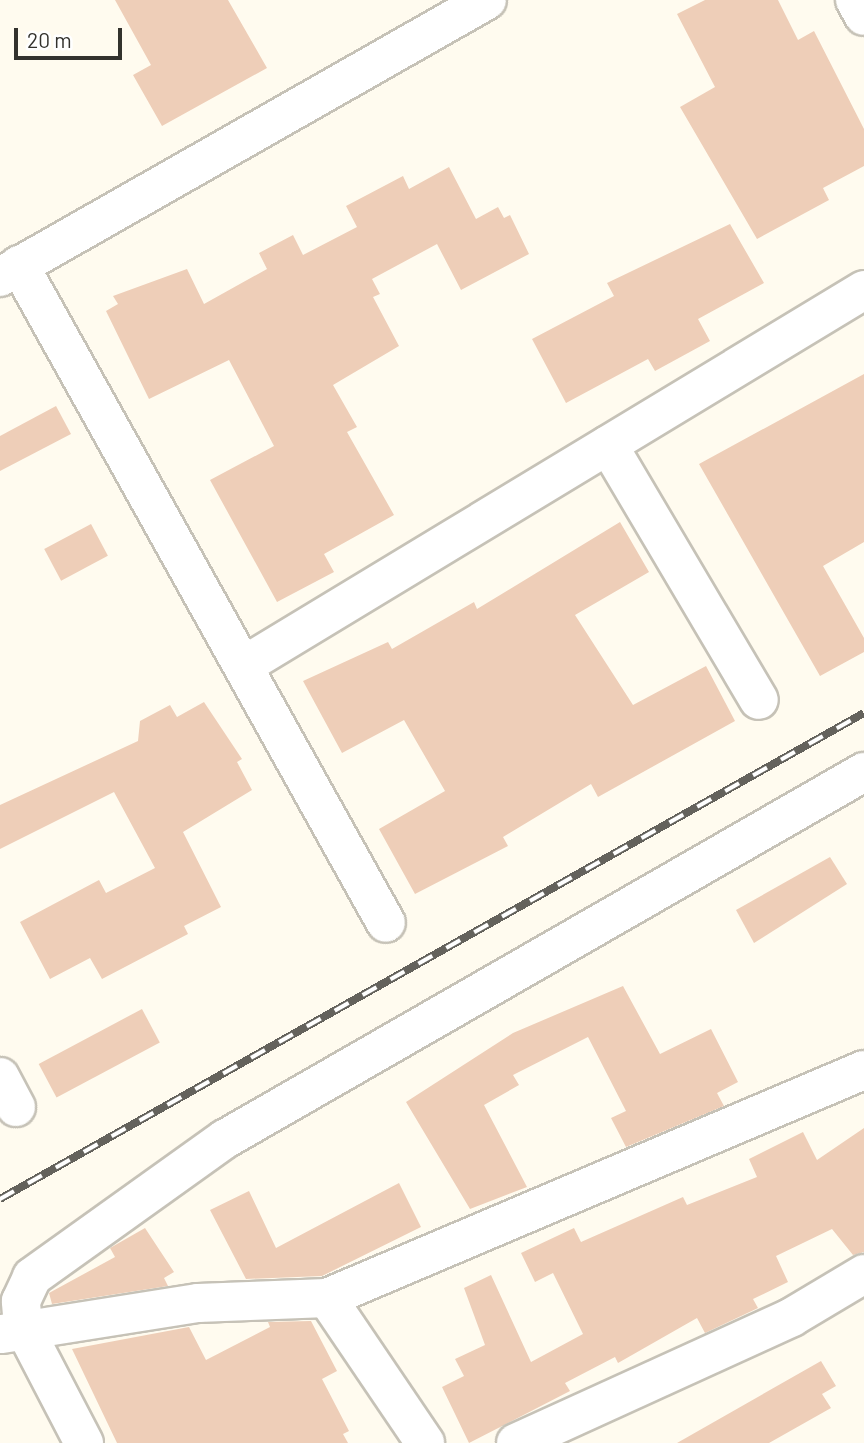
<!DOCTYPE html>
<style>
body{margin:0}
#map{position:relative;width:864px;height:1443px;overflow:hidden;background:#fffbef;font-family:Barlow,sans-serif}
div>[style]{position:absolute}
.building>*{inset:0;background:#eeceb8;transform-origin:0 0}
.roads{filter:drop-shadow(2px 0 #c6c2b7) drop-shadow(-2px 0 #c6c2b7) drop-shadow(0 2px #c6c2b7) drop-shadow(0 -2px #c6c2b7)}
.minor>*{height:38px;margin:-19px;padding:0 19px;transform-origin:19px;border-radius:19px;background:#fff}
.rail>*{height:8px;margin-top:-4px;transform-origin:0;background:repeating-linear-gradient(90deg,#fff 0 16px,#64625c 0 32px);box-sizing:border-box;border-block:2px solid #64625c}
span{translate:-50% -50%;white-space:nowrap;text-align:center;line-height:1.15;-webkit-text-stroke:7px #fff;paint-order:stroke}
.scale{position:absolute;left:14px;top:28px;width:108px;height:32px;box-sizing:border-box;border:4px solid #33322d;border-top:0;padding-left:9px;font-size:21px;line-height:24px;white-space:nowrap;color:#33322d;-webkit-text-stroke:5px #fff;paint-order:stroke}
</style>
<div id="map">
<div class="building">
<i style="clip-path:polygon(115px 0,228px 0,267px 68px,162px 126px,133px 75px,151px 65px)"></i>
<i style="clip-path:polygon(705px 0,778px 0,798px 40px,814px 31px,864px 129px,864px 166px,823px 188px,829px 200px,757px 239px,680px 107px,715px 87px,677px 14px)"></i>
<i style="clip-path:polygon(449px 167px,476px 219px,498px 207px,504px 218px,510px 215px,529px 254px,461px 290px,437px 244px,372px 279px,380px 294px,373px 297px,399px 346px,333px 385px,357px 427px,347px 432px,394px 515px,324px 554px,334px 572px,277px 602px,210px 480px,274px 446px,229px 360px,149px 399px,106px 311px,118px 304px,113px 296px,187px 269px,204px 304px,267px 269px,259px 253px,293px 235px,303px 255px,357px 227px,346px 206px,403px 176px,409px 189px)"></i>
<i style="clip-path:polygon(730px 224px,764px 283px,698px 319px,710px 341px,655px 371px,648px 359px,566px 403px,532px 339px,614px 296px,607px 283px)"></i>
<i style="clip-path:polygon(864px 374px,864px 542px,823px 566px,864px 638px,864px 652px,820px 676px,699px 464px)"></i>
<i style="clip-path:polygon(56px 406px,71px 434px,0 471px,0 436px)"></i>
<i style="clip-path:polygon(620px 522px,649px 572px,575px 615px,633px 705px,706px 666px,735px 721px,598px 797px,591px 784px,503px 837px,508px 846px,415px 894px,379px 829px,445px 791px,404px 720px,342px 753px,303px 681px,388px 642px,392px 649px,474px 602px,477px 609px)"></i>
<i style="left:91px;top:524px;width:36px;height:53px;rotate:62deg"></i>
<i style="clip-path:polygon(204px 702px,242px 759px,237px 762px,252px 790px,183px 832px,221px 907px,184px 926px,188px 934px,102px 979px,90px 958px,50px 979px,20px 922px,99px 880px,106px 893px,155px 868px,114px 792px,0 849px,0 805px,138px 741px,140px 721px,170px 705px,177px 717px)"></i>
<i style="clip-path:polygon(830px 857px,847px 884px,754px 943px,736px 910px)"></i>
<i style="clip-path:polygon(623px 986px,660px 1054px,711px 1029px,738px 1082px,717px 1093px,724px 1106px,626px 1147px,611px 1118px,626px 1111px,588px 1037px,513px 1075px,519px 1085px,484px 1105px,527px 1187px,470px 1209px,406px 1102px,513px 1033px)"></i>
<i style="left:142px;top:1009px;width:38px;height:117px;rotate:62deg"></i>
<i style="clip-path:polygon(864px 1128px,864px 1252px,853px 1255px,832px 1229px,776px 1256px,788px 1282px,753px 1299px,758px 1308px,705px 1333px,697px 1318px,618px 1363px,615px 1357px,565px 1383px,570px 1391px,469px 1443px,442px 1387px,464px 1376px,455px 1359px,485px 1345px,464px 1288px,491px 1275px,531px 1362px,583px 1334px,553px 1273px,535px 1282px,521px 1253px,574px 1228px,581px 1242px,683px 1197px,687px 1205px,757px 1177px,749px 1159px,803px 1132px,817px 1160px)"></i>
<i style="clip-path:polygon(399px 1183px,421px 1227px,322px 1276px,246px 1279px,210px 1210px,249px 1191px,276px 1248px)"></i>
<i style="clip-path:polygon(145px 1228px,174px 1272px,164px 1278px,168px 1286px,52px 1304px,49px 1293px,115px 1257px,110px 1248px)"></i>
<i style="clip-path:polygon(311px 1321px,337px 1371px,322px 1379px,349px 1431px,343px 1434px,348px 1443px,117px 1443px,72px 1349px,189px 1327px,206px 1360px,270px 1327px,268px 1322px)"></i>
<i style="clip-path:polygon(821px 1361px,836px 1386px,822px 1394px,831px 1408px,769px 1443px,677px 1443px)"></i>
</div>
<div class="roads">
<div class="minor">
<i style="left:855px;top:0;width:18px;rotate:61deg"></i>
<i style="left:19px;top:265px;width:753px;rotate:60.85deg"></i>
<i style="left:0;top:277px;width:560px;rotate:-29.63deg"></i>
<i style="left:608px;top:445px;width:296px;rotate:59.4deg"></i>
<i style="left:243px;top:666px;width:726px;rotate:-31.19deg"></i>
<i style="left:0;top:1077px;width:34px;rotate:62deg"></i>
<i style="left:327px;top:1298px;width:175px;rotate:55.9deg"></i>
<i style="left:2px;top:1334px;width:198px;rotate:-9deg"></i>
<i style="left:198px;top:1303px;width:129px;rotate:-2.2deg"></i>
<i style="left:327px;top:1298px;width:583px;rotate:-23.01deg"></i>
<i style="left:84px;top:1443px;width:132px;rotate:-117.5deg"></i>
<i style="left:23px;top:1326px;width:25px;rotate:-95deg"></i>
<i style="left:21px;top:1301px;width:26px;rotate:-65deg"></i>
<i style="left:32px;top:1277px;width:237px;rotate:-35.6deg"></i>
<i style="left:225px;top:1139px;width:737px;rotate:-29.87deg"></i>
<i style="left:516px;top:1443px;width:303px;rotate:-24.5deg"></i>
<i style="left:792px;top:1317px;width:84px;rotate:-30.8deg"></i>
</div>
</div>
<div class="rail">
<i style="left:0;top:1199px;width:991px;rotate:-29.36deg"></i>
</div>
<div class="scale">20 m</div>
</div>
